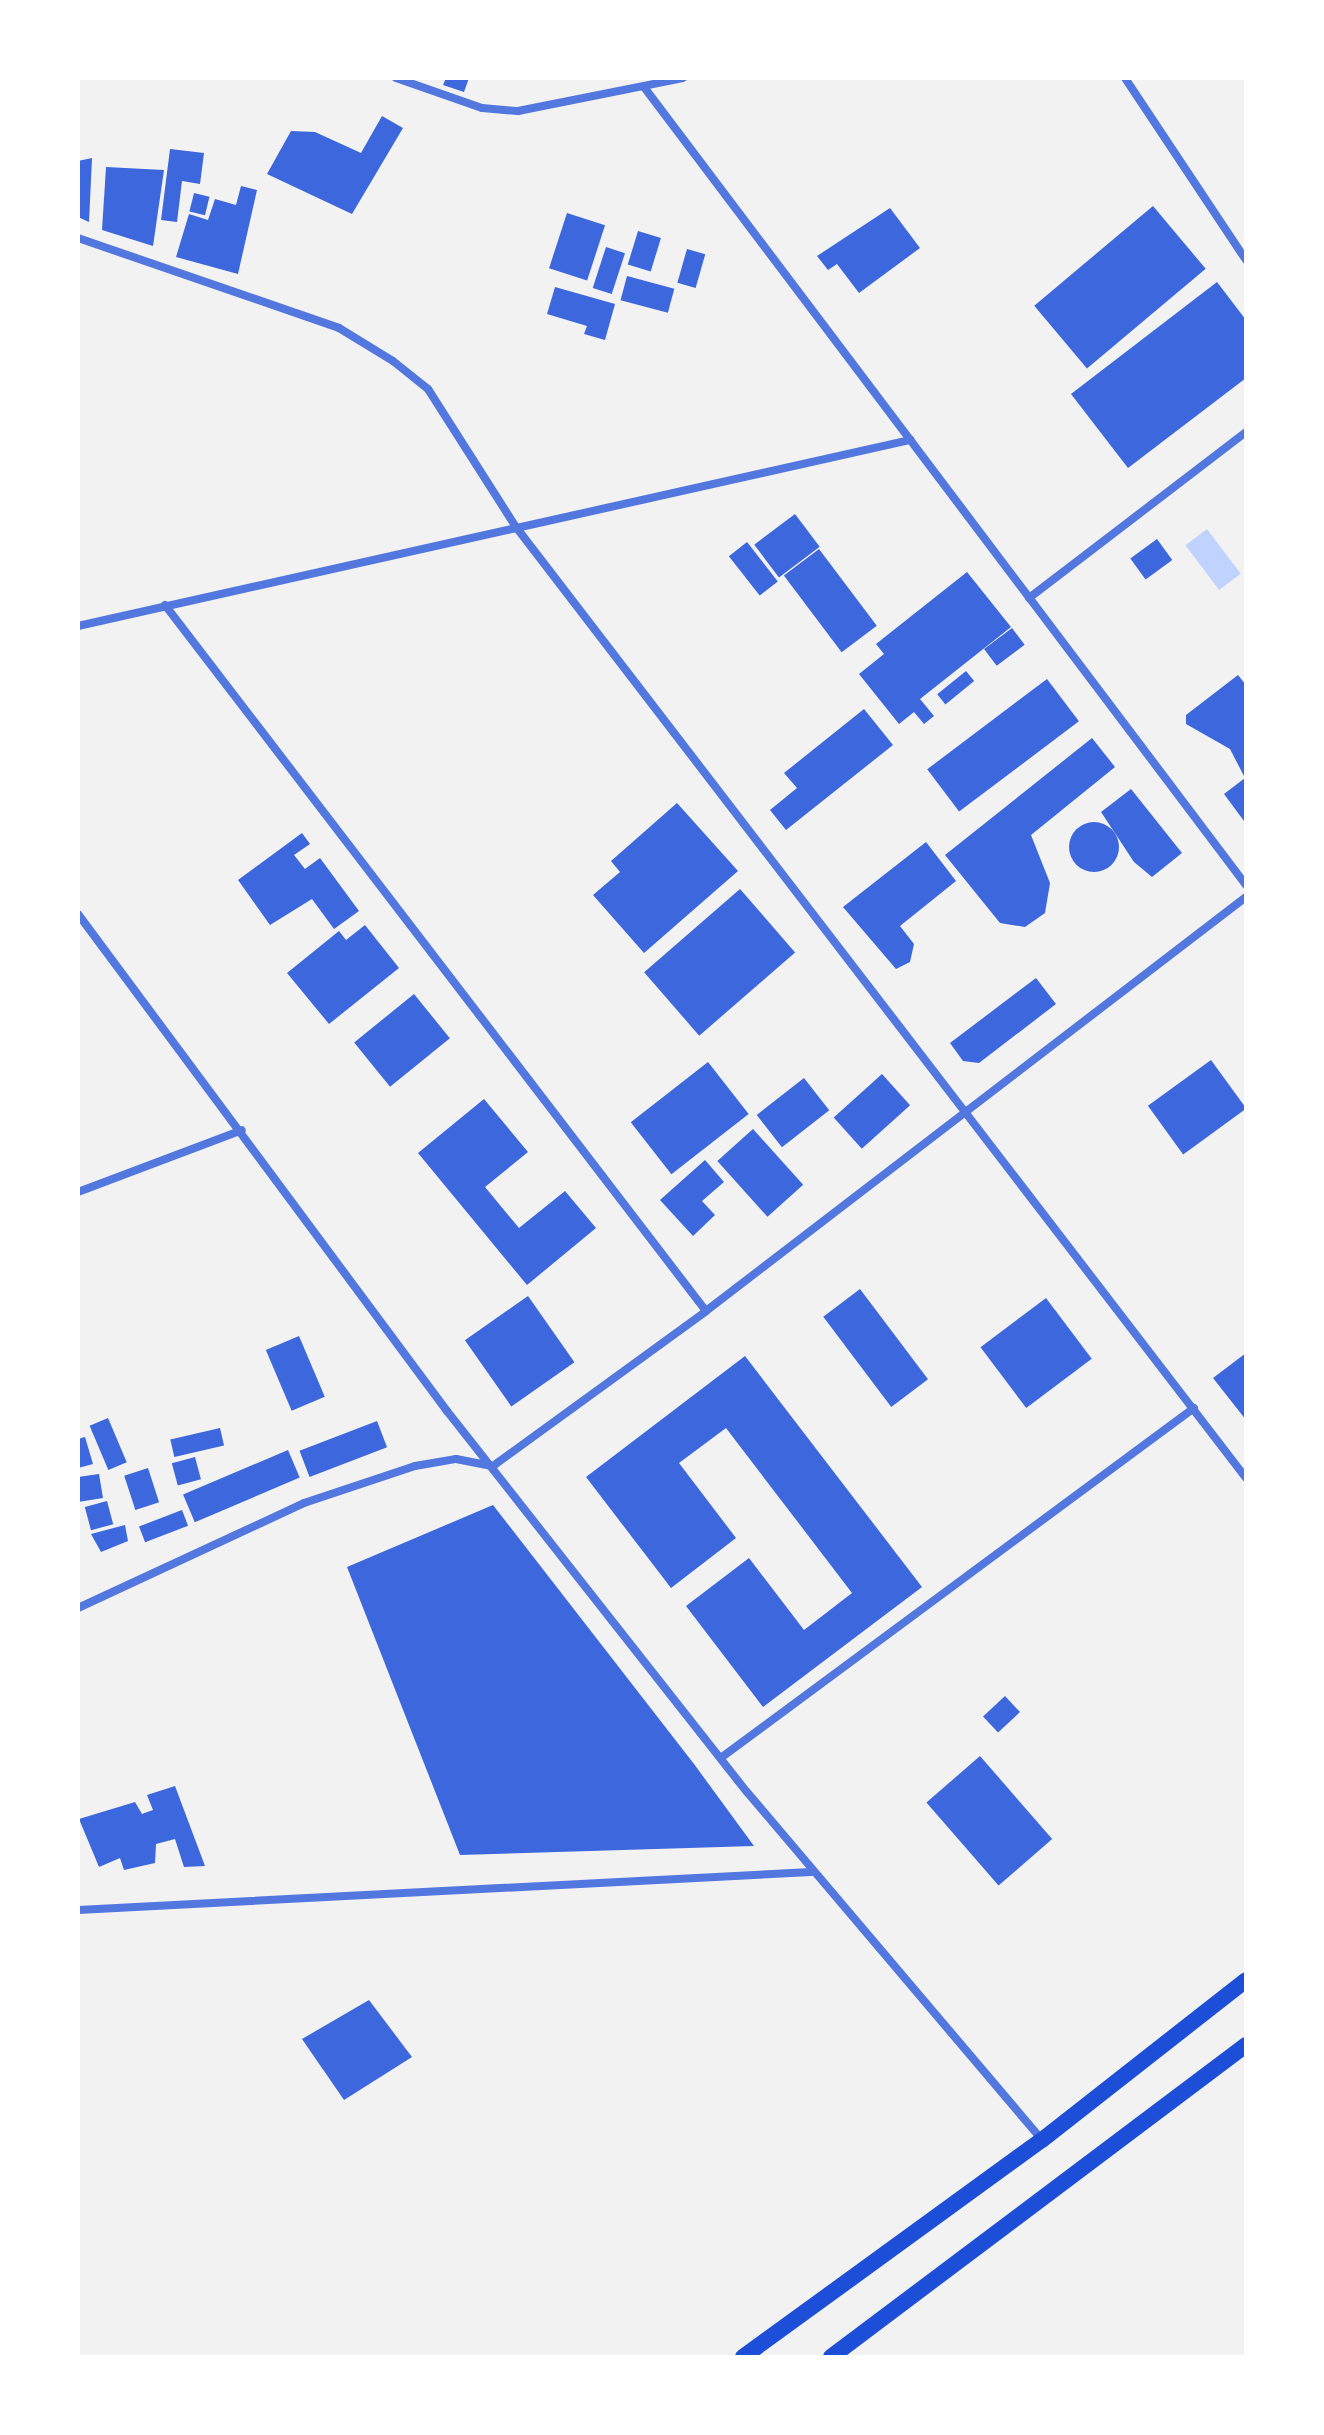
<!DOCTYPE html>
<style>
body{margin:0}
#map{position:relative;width:1324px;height:2435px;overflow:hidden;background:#f2f2f2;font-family:Rubik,sans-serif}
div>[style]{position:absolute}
.water>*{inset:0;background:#bfd3fe;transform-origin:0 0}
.building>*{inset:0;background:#3d67dc;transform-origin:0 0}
.round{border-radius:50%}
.minor>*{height:8px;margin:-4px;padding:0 4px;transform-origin:4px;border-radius:4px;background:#5277de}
.secondary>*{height:16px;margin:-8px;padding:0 8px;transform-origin:8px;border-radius:8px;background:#1d4ed8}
span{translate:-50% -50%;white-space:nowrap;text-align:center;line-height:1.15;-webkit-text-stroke:7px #fff;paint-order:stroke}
.frame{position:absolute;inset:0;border:80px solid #fff;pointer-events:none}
</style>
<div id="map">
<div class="water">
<i style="left:1207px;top:529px;width:56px;height:27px;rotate:53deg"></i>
</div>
<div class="building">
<i style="clip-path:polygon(446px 78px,469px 78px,464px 92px,443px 85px)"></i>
<i style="clip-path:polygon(382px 116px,403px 128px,352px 214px,267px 174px,291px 131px,315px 132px,361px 153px)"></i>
<i style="clip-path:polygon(170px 149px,204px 153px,200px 184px,182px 181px,177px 222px,161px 220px)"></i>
<i style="clip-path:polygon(92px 158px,89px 222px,78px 217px,78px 161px)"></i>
<i style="clip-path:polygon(106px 167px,164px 170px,153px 246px,102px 230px)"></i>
<i style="clip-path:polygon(241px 186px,257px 190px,238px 274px,176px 257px,189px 214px,208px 220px,215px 199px,236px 205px)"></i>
<i style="left:194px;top:193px;width:16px;height:19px;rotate:14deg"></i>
<i style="left:1153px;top:206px;width:82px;height:155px;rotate:50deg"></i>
<i style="clip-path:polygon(890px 208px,920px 248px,859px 293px,837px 264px,828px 270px,817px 256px)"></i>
<i style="left:567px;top:213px;width:40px;height:58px;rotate:18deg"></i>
<i style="left:638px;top:231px;width:24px;height:35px;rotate:17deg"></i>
<i style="left:606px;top:247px;width:20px;height:43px;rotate:18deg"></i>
<i style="left:687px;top:249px;width:19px;height:35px;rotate:16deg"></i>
<i style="left:627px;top:276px;width:49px;height:25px;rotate:15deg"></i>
<i style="clip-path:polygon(1217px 282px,1246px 320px,1246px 378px,1128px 468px,1071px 394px)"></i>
<i style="clip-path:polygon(555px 287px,615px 304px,605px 340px,584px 334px,587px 326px,547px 314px)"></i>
<i style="left:795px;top:514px;width:41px;height:51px;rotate:53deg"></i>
<i style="left:1157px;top:539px;width:26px;height:33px;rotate:54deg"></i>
<i style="left:747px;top:542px;width:50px;height:23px;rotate:52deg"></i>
<i style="left:819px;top:549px;width:96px;height:44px;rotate:53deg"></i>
<i style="clip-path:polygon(967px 572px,1011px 627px,920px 699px,934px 716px,924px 724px,914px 712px,899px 724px,859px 674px,884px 654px,876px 644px)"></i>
<i style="left:1012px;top:628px;width:21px;height:35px;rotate:53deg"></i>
<i style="left:966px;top:671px;width:13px;height:37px;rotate:51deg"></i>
<i style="clip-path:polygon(1238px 675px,1246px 685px,1246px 819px,1244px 821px,1224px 794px,1245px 778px,1230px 749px,1186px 724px,1186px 715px)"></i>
<i style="left:1047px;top:679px;width:53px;height:150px;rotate:53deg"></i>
<i style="clip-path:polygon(864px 709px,893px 745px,786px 830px,770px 810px,797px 788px,784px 773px)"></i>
<i style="clip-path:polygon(1092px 738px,1115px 767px,1031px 835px,1050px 883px,1045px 913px,1025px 927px,1000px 923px,945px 855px)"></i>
<i style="clip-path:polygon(1131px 789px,1182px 853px,1152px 877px,1134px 862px,1101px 812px)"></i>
<i style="clip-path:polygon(677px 803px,738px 871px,644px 953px,593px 895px,620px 872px,611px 861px)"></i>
<i class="round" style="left:1069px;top:822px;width:50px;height:50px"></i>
<i style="clip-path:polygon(302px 833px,310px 844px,294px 855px,305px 869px,320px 858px,359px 911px,334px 929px,312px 899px,270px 925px,238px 880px)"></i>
<i style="clip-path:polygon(926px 842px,956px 881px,900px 926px,914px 944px,910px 962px,896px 969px,843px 907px)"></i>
<i style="left:740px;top:889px;width:84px;height:127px;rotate:49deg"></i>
<i style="clip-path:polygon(365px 925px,399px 968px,329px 1024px,287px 973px,339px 931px,346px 940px)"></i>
<i style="clip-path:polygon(1036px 978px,1056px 1004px,979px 1063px,963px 1061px,950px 1043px)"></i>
<i style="left:414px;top:994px;width:57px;height:77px;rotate:51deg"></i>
<i style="left:1211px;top:1060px;width:60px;height:78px;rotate:54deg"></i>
<i style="left:708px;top:1062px;width:66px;height:98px;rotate:52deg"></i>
<i style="left:882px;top:1074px;width:42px;height:65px;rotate:48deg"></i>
<i style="left:804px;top:1078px;width:41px;height:60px;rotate:52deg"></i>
<i style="clip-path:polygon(484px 1099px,528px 1152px,485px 1187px,519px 1228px,565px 1191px,596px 1228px,527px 1285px,418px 1153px)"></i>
<i style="left:753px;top:1129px;width:75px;height:48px;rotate:48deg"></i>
<i style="clip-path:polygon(705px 1160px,724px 1182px,702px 1201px,715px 1215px,693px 1236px,660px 1200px)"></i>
<i style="left:860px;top:1289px;width:113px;height:46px;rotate:53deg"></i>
<i style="left:528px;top:1296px;width:81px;height:77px;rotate:55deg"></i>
<i style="left:1046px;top:1298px;width:76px;height:82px;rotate:53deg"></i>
<i style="left:299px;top:1336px;width:66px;height:36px;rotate:67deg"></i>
<i style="clip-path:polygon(1246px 1353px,1246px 1420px,1213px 1378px)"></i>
<i style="clip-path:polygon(745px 1356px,922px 1587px,763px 1707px,686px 1606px,749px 1558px,804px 1630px,852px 1593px,726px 1428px,679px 1463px,736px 1538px,671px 1588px,586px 1477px)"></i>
<i style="left:108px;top:1418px;width:48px;height:20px;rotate:67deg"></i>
<i style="left:377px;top:1421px;width:28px;height:83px;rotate:69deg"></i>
<i style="left:220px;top:1428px;width:18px;height:51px;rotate:77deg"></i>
<i style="clip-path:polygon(85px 1437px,93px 1464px,78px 1468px,78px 1439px)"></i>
<i style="left:288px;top:1450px;width:30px;height:114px;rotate:67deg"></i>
<i style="left:195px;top:1457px;width:23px;height:24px;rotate:75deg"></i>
<i style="left:148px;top:1468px;width:36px;height:25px;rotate:72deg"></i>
<i style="clip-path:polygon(99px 1474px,103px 1498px,78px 1502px,78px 1477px)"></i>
<i style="left:107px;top:1501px;width:24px;height:23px;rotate:75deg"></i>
<i style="clip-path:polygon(493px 1505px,694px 1764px,754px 1846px,460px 1855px,347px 1567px)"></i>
<i style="left:182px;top:1510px;width:17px;height:46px;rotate:69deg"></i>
<i style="clip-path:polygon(125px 1525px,128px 1541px,101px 1552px,91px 1534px)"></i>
<i style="left:1005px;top:1696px;width:22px;height:30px;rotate:47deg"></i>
<i style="left:980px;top:1756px;width:110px;height:71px;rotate:49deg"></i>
<i style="clip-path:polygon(175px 1786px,205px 1866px,184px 1867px,175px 1839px,156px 1844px,155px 1863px,124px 1870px,120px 1858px,99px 1867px,79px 1819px,135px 1802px,142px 1814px,153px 1810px,147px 1795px)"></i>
<i style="clip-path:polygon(369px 2000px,412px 2057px,344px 2100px,302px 2039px)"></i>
</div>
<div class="minor">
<i style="left:396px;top:78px;width:91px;rotate:19.2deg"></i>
<i style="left:482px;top:108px;width:36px;rotate:5deg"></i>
<i style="left:518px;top:111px;width:168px;rotate:-11.3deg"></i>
<i style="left:1125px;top:78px;width:219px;rotate:56.4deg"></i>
<i style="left:644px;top:87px;width:1000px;rotate:52.97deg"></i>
<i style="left:78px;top:238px;width:276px;rotate:19deg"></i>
<i style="left:339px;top:328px;width:63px;rotate:31.4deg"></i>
<i style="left:393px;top:361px;width:45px;rotate:38.7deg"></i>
<i style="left:428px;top:389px;width:164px;rotate:57.5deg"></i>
<i style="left:516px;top:527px;width:1199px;rotate:52.49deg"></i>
<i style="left:1029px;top:598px;width:273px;rotate:-37.4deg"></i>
<i style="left:165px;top:605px;width:889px;rotate:52.54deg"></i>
<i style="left:78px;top:626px;width:853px;rotate:-12.6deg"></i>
<i style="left:78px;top:914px;width:619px;rotate:53.41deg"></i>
<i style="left:447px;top:1411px;width:485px;rotate:51.8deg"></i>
<i style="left:747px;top:1792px;width:456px;rotate:49.7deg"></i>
<i style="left:78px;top:1192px;width:175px;rotate:-20.7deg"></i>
<i style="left:78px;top:1608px;width:249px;rotate:-24.9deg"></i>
<i style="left:304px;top:1503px;width:117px;rotate:-18.4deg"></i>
<i style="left:415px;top:1466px;width:42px;rotate:-9.7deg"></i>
<i style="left:456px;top:1459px;width:38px;rotate:11deg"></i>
<i style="left:493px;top:1466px;width:263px;rotate:-36deg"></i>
<i style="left:706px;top:1311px;width:680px;rotate:-37.48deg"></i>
<i style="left:722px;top:1757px;width:587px;rotate:-36.48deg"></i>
<i style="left:78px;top:1910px;width:734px;rotate:-2.97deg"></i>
</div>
<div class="secondary">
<i style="left:743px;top:2357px;width:369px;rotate:-36deg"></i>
<i style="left:1042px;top:2140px;width:259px;rotate:-38.1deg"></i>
<i style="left:831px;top:2357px;width:519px;rotate:-36.94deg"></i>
</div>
<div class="frame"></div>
</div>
